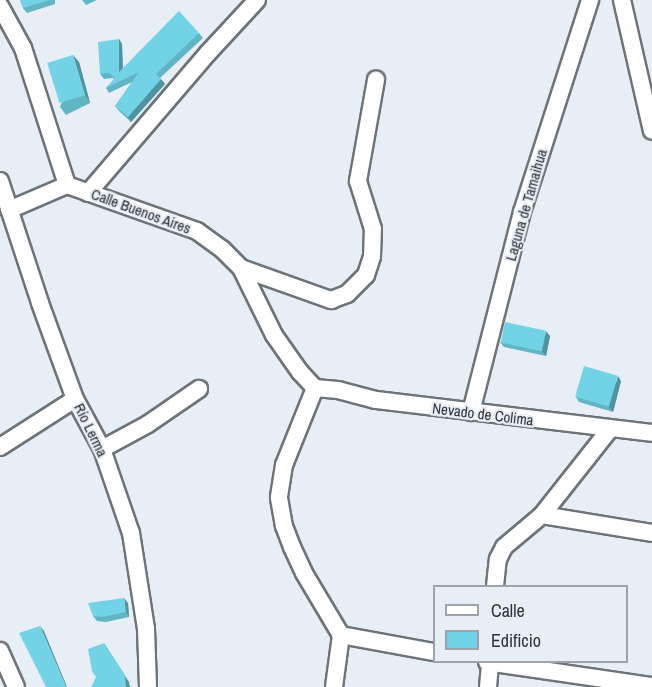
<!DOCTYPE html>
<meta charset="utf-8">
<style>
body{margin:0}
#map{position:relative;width:652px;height:687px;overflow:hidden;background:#e7eef5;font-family:"Archivo Narrow",sans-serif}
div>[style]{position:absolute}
.roads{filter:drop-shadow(2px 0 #6d7479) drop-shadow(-2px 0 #6d7479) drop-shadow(0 2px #6d7479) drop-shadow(0 -2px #6d7479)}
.street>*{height:16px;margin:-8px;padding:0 8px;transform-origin:8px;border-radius:8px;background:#fff}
.wall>*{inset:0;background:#61b5c5}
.shaded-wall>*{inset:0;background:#4f94a0}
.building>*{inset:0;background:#71d3e5;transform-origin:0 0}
span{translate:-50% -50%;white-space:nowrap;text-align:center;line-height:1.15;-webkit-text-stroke:4.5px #e7eef5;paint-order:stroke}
.street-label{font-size:15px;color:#303336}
.legend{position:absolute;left:433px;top:585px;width:195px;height:78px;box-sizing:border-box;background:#e7eef5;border:2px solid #9ea3a9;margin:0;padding:8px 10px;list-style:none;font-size:18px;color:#303336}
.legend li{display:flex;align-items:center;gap:12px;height:30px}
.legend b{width:30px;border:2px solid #9ea3a9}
</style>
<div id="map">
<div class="roads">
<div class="street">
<i style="left:622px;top:0;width:134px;rotate:77.1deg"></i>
<i style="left:0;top:6px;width:48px;rotate:61.3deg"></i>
<i style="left:23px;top:48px;width:144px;rotate:72.2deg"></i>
<i style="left:67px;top:185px;width:63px;rotate:156.7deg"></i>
<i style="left:0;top:181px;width:128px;rotate:71.8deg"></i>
<i style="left:40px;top:303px;width:102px;rotate:70deg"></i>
<i style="left:75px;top:399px;width:57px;rotate:61.6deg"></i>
<i style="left:102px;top:449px;width:89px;rotate:71deg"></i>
<i style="left:131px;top:533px;width:97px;rotate:81.1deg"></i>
<i style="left:146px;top:629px;width:58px;rotate:88deg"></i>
<i style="left:67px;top:185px;width:138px;rotate:19.5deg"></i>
<i style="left:197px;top:231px;width:31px;rotate:36deg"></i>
<i style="left:222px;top:249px;width:27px;rotate:45deg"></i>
<i style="left:241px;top:268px;width:75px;rotate:63.8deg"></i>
<i style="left:274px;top:335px;width:45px;rotate:54.9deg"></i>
<i style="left:300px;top:372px;width:22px;rotate:47deg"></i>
<i style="left:88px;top:193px;width:184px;rotate:-49.4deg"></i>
<i style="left:208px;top:53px;width:72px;rotate:-47.2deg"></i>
<i style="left:241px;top:268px;width:96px;rotate:19.6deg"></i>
<i style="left:331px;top:300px;width:17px;rotate:-21deg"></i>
<i style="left:347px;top:294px;width:27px;rotate:-45deg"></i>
<i style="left:366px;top:275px;width:20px;rotate:-72deg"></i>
<i style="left:372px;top:256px;width:27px;rotate:-88deg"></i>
<i style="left:373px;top:229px;width:50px;rotate:-107.4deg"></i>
<i style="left:358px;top:181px;width:103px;rotate:-79.9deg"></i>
<i style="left:315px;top:388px;width:23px;rotate:5deg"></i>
<i style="left:338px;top:390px;width:39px;rotate:15deg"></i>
<i style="left:376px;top:400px;width:278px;rotate:6.8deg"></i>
<i style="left:315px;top:388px;width:83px;rotate:111.9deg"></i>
<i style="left:284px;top:465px;width:33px;rotate:99deg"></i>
<i style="left:279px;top:498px;width:28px;rotate:80deg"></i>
<i style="left:284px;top:526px;width:22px;rotate:69deg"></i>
<i style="left:292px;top:547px;width:29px;rotate:65deg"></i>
<i style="left:304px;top:573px;width:72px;rotate:59.2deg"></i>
<i style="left:341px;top:635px;width:52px;rotate:97.7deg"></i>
<i style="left:471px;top:412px;width:206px;rotate:-75.7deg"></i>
<i style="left:522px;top:212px;width:223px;rotate:-72.2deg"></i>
<i style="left:0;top:447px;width:89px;rotate:-32.6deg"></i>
<i style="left:102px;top:449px;width:52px;rotate:-28.5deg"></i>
<i style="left:148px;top:424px;width:62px;rotate:-34.5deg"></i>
<i style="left:542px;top:515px;width:111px;rotate:9.3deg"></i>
<i style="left:495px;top:586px;width:27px;rotate:-84deg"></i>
<i style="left:498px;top:559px;width:13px;rotate:-63deg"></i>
<i style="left:504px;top:547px;width:50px;rotate:-40.1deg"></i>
<i style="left:542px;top:515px;width:110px;rotate:-51.7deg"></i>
<i style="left:341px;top:635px;width:95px;rotate:10.4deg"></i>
<i style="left:0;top:651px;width:39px;rotate:66deg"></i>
<i style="left:487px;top:662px;width:167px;rotate:8.3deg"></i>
<i style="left:488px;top:687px;width:25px;rotate:-85deg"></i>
</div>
</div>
<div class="wall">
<i style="clip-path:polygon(20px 0,55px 0,55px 4px,27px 13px,23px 8px)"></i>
<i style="clip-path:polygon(82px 0,97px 0,86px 5px)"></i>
<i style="clip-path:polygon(199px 33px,203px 38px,160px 78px,165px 84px,131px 122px,119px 111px,115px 106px,132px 82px,109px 93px,106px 88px,114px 79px,113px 78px,104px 79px,100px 74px,119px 39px,122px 44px,123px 69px)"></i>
<i style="clip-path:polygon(79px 62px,90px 103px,66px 115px,60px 107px)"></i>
<i style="clip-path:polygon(550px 336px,546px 356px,504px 347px,500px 342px)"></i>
<i style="clip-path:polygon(621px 381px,613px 412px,579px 402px,576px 397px)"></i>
<i style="clip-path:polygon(128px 603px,129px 617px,106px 622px,97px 621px,93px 616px)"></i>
</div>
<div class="shaded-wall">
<i style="clip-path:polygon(119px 39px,122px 44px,123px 77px,119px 72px)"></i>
<i style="clip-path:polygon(73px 55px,79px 62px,90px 103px,85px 95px)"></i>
<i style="clip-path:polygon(161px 79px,165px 84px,131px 122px,128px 117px)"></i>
<i style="clip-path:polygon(546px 331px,550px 336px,546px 356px,542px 351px)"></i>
<i style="clip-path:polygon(618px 376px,621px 381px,613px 412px,609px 407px)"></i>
<i style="clip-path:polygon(124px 598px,128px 603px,129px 617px,126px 612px)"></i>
<i style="clip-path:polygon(40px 626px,44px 631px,67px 687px,66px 687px)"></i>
<i style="clip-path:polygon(104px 643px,129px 682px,130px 687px,126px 687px)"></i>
</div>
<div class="building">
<i style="clip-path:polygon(20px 0,50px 0,23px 8px)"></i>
<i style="clip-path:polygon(179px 11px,199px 33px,156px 74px,161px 79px,128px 117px,115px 106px,139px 72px,106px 88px,115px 78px,109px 73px,100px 74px,98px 42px,119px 39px,119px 72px)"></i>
<i style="left:73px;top:55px;width:42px;height:27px;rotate:73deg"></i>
<i style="left:505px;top:322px;width:42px;height:21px;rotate:12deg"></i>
<i style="left:584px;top:366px;width:35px;height:32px;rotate:16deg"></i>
<i style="clip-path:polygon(124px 598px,126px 612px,102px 617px,93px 616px,88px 603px)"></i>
<i style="clip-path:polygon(40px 626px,66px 687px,46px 687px,19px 633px)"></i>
<i style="clip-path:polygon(104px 643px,125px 675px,126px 687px,91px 687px,96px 677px,92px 671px,88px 649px)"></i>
</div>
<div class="street-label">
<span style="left:526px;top:205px;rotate:-74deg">Laguna de Tamaihua</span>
<span style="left:141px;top:211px;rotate:20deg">Calle Buenos Aires</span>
<span style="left:483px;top:414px;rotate:7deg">Nevado de Colima</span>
<span style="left:91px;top:430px;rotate:64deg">Río Lerma</span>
</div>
<ul class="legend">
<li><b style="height:8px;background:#fff"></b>Calle</li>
<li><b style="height:16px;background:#71d3e5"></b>Edificio</li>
</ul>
</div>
